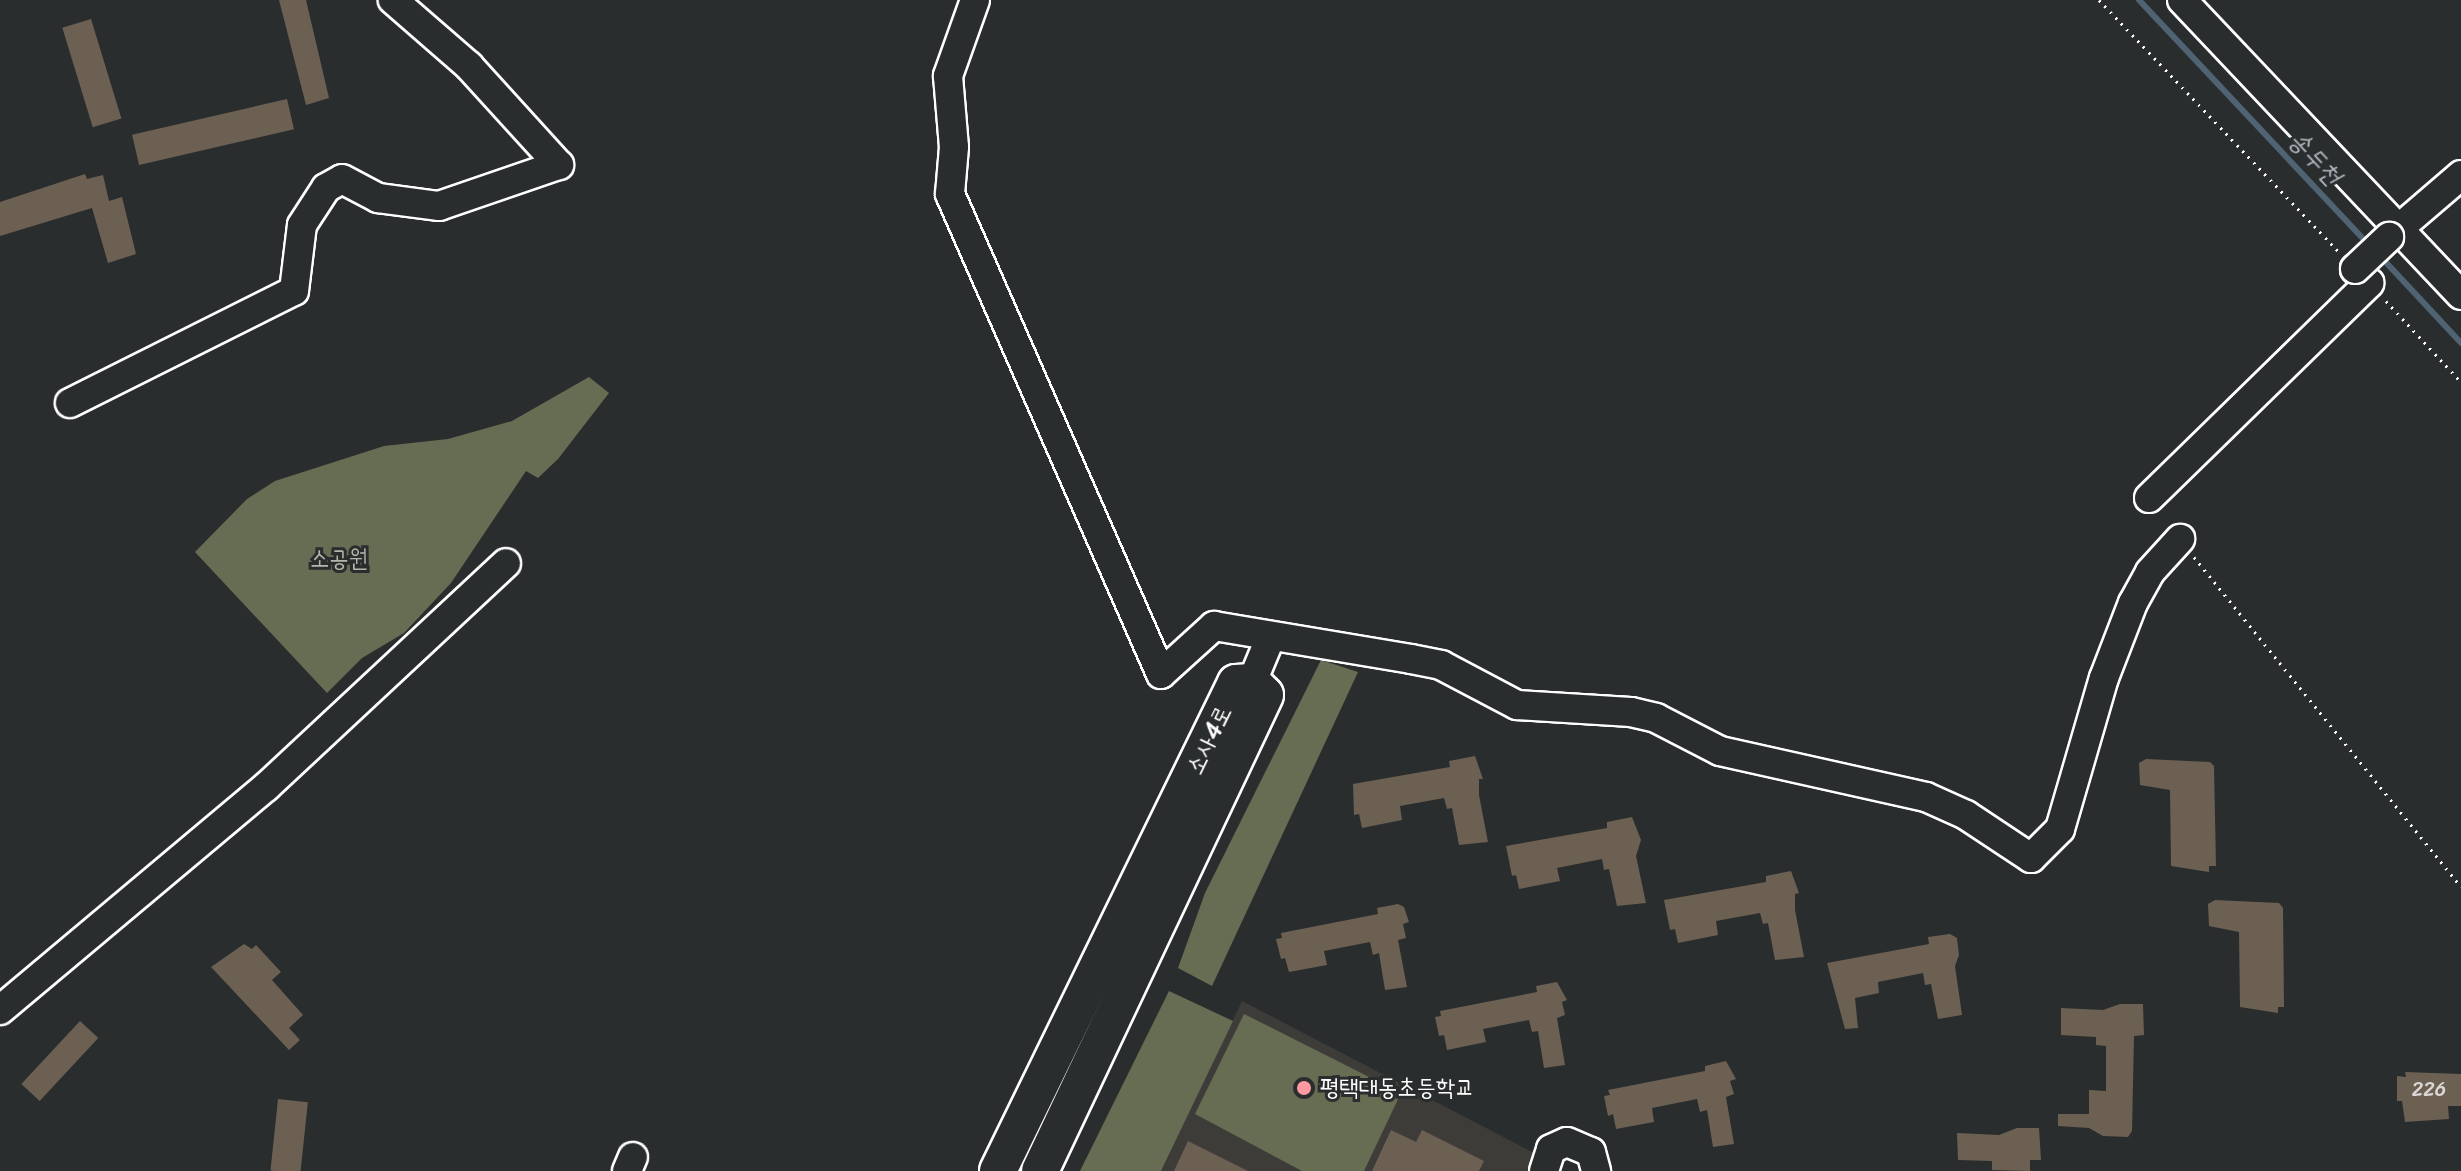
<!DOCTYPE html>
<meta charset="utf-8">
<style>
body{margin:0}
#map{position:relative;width:2461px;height:1171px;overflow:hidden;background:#2a2d2e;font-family:Sriracha,"Poor Story",sans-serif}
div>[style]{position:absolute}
.built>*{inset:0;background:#3e3c39}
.green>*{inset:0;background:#676d53}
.stream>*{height:6px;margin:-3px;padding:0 3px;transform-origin:3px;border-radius:3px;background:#4f6372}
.building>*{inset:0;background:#6b6052;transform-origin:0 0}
.path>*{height:3px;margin-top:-1.5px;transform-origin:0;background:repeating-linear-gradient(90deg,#fff 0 2px,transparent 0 8px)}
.roads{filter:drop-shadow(2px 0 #fff) drop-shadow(-2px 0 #fff) drop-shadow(0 2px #fff) drop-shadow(0 -2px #fff)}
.minor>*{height:28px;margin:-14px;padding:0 14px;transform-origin:14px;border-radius:14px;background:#2a2d2e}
.major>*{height:36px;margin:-18px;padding:0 18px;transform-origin:18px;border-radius:18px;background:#2a2d2e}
.bridges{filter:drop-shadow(2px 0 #fff) drop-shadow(-2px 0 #fff) drop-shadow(0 2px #fff) drop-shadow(0 -2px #fff)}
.minor-bridge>*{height:28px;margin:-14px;padding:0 14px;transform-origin:14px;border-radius:14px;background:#2a2d2e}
.dots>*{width:22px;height:22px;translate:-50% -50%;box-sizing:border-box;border:4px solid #2a2d2e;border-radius:50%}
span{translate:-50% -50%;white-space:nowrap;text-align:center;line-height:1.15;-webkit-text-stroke:6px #2a2d2e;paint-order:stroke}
.number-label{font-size:20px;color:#dad7d4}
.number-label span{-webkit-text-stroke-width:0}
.park-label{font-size:24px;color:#b3b6a9}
.street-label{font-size:24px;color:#fff}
.poi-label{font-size:24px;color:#fff}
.left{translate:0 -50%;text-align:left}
.water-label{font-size:26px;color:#b0b9c0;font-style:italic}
</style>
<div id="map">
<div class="built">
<i style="clip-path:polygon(1242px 1001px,1536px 1154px,1532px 1171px,1161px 1171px)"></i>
</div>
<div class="green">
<i style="clip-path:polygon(589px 377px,609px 393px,558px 459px,538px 478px,526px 471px,451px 583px,404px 633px,362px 658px,327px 693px,195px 552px,247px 499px,275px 481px,384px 446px,448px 439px,512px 421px)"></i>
<i style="clip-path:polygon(1321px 660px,1358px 672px,1212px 986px,1178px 968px,1205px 893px)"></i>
<i style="clip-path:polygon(1169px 991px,1233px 1021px,1161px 1171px,1080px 1171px)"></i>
<i style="clip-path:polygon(1244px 1014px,1401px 1093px,1364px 1171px,1302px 1171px,1195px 1114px)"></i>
</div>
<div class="stream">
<i style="left:2139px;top:0;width:336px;rotate:46.8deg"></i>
<i style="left:2380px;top:256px;width:119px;rotate:47deg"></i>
</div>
<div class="building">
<i style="clip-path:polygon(279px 0,306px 0,329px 98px,306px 105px)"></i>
<i style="left:91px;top:19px;width:104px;height:30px;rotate:73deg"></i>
<i style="left:287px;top:99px;width:31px;height:159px;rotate:77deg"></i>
<i style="clip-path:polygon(85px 174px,87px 179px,103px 175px,109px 201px,122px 197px,136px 254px,108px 263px,92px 208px,0 236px,0 202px)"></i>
<i style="clip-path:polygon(1475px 756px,1483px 779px,1479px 779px,1479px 795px,1488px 842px,1459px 845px,1452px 808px,1447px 809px,1444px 798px,1400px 806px,1402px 820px,1362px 828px,1359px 814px,1354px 815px,1353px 784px,1450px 767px,1449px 761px)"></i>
<i style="clip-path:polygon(2146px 759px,2210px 762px,2214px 766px,2216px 866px,2209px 866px,2209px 872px,2171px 866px,2170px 790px,2140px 785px,2139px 763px)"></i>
<i style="clip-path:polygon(1632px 817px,1641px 840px,1636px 856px,1646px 903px,1617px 906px,1609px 869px,1604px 870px,1602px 859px,1557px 868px,1560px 881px,1519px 889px,1516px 875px,1512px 876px,1506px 846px,1607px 828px,1607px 822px)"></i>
<i style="clip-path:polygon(1791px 871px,1799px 893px,1795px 894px,1795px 910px,1804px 957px,1775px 960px,1768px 923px,1763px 924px,1760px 913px,1716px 921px,1718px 935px,1678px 943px,1675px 929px,1670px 930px,1664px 900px,1766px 882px,1766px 876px)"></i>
<i style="clip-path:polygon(2215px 900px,2279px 903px,2283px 908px,2284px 1007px,2278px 1007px,2278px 1013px,2240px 1007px,2239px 932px,2209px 926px,2208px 904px)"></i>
<i style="clip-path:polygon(1398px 904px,1404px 907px,1409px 922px,1403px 924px,1406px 938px,1398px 940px,1407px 987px,1385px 990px,1379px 953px,1373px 955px,1370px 942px,1324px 951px,1327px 965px,1289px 972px,1285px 958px,1281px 959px,1276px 939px,1282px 938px,1281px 933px,1378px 914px,1377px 908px)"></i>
<i style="clip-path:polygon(1950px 934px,1957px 938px,1959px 955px,1955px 966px,1962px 1015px,1938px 1019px,1931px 984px,1925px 985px,1923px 973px,1878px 982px,1879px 993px,1855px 998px,1858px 1028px,1845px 1029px,1827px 963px,1929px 944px,1928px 937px)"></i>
<i style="clip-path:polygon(244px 944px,252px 949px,256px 945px,281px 972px,272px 980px,303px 1015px,289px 1028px,300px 1040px,289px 1050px,211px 967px)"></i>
<i style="clip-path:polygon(1557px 982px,1567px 1000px,1562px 1002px,1565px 1015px,1557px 1018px,1565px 1065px,1544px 1068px,1538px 1031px,1532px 1032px,1529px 1020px,1483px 1029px,1486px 1042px,1447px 1050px,1444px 1035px,1439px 1036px,1435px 1017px,1441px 1016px,1440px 1011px,1537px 992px,1536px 986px)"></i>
<i style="clip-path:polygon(2120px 1004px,2143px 1004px,2144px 1035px,2134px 1036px,2132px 1131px,2128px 1137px,2103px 1136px,2089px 1128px,2058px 1126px,2058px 1114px,2089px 1114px,2089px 1090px,2106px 1091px,2106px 1046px,2096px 1045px,2096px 1037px,2061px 1035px,2061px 1008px,2103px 1010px)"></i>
<i style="left:80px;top:1021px;width:25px;height:86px;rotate:43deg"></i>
<i style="clip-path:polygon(1726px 1061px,1736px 1079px,1730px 1081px,1734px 1094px,1726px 1097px,1734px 1144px,1713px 1147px,1707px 1110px,1700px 1112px,1697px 1099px,1652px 1108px,1654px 1122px,1616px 1129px,1613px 1114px,1608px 1116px,1604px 1096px,1610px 1095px,1608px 1090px,1705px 1071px,1705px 1066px)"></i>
<i style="clip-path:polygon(2405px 1072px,2461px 1074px,2461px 1106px,2448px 1106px,2449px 1119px,2405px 1122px,2402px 1101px,2397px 1101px,2397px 1076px,2406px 1077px)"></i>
<i style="left:278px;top:1099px;width:30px;height:72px;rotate:6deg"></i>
<i style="clip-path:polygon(2017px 1128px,2039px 1128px,2041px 1160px,2030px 1160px,2030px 1171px,1992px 1170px,1992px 1161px,1958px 1160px,1957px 1133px,1999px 1135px)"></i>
<i style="clip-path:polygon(1391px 1130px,1416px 1142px,1422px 1130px,1484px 1161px,1479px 1171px,1372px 1171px)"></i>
<i style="clip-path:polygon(1188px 1141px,1248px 1171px,1174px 1171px)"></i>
</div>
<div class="path">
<i style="left:2099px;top:0;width:348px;rotate:46.4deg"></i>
<i style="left:2386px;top:301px;width:110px;rotate:47.2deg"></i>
<i style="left:2194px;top:557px;width:424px;rotate:51deg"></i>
</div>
<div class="roads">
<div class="minor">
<i style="left:975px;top:0;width:81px;rotate:109.6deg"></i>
<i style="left:948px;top:76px;width:71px;rotate:85.2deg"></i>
<i style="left:954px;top:147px;width:47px;rotate:94.9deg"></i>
<i style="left:950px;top:194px;width:524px;rotate:66.27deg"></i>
<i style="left:1161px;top:674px;width:72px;rotate:-42.2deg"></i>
<i style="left:1214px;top:626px;width:200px;rotate:9.5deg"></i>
<i style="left:1411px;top:659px;width:31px;rotate:11deg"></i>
<i style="left:1441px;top:665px;width:86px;rotate:27.8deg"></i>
<i style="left:1517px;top:705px;width:114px;rotate:3.5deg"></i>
<i style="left:1631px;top:712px;width:26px;rotate:13deg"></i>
<i style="left:1656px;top:718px;width:72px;rotate:27.3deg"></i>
<i style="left:1720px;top:751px;width:211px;rotate:12.6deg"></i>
<i style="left:1926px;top:797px;width:44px;rotate:24.2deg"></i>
<i style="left:1966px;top:815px;width:78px;rotate:33.5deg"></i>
<i style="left:2031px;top:858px;width:41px;rotate:-45deg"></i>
<i style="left:2060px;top:829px;width:157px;rotate:-73.8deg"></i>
<i style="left:2104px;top:678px;width:80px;rotate:-68.9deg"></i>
<i style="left:2133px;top:603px;width:35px;rotate:-61deg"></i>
<i style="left:2150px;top:572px;width:45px;rotate:-47.7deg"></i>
<i style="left:2182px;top:0;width:406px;rotate:46.6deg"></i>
<i style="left:2389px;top:237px;width:95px;rotate:-40.7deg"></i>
<i style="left:70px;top:403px;width:250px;rotate:-26.6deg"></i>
<i style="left:294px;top:291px;width:66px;rotate:-83.1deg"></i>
<i style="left:302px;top:225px;width:44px;rotate:-57deg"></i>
<i style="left:326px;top:188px;width:18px;rotate:-29deg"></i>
<i style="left:342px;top:179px;width:41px;rotate:27.8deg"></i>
<i style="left:378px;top:198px;width:62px;rotate:7.5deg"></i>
<i style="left:439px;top:206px;width:127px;rotate:-18.9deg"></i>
<i style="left:559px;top:165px;width:134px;rotate:-132.3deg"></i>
<i style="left:469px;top:66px;width:101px;rotate:-139deg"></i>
<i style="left:2149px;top:498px;width:308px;rotate:-44.3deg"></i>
<i style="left:2369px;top:283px;width:20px;rotate:-135deg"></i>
<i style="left:1252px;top:682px;width:44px;rotate:-67.5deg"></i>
<i style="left:0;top:1010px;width:347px;rotate:-40deg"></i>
<i style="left:266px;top:787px;width:328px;rotate:-43deg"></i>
<i style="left:627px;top:1171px;width:15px;rotate:-67deg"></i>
<i style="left:1544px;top:1171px;width:23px;rotate:-72deg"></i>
<i style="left:1551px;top:1149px;width:17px;rotate:-24deg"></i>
<i style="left:1567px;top:1142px;width:26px;rotate:23deg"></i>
<i style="left:1591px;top:1152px;width:20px;rotate:75deg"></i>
</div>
<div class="major">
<i style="left:998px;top:1171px;width:543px;rotate:-64deg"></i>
<i style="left:1236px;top:683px;width:16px;rotate:-4deg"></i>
<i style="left:1252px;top:682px;width:18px;rotate:45deg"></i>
<i style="left:1265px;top:695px;width:526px;rotate:115.3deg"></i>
</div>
</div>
<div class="bridges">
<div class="minor-bridge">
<i style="left:2355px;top:269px;width:47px;rotate:-43.3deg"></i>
</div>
</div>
<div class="dots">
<i style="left:1304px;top:1088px;background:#ff9aa2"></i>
</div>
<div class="number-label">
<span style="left:2429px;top:1089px">226</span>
</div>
<div class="park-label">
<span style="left:339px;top:559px">소공원</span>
</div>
<div class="street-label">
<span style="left:1209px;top:740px;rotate:-64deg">소사4로</span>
</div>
<div class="poi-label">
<span class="left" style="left:1320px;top:1088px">평택대동초등학교</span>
</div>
<div class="water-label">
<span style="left:2315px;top:158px;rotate:47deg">송두천</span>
</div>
</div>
